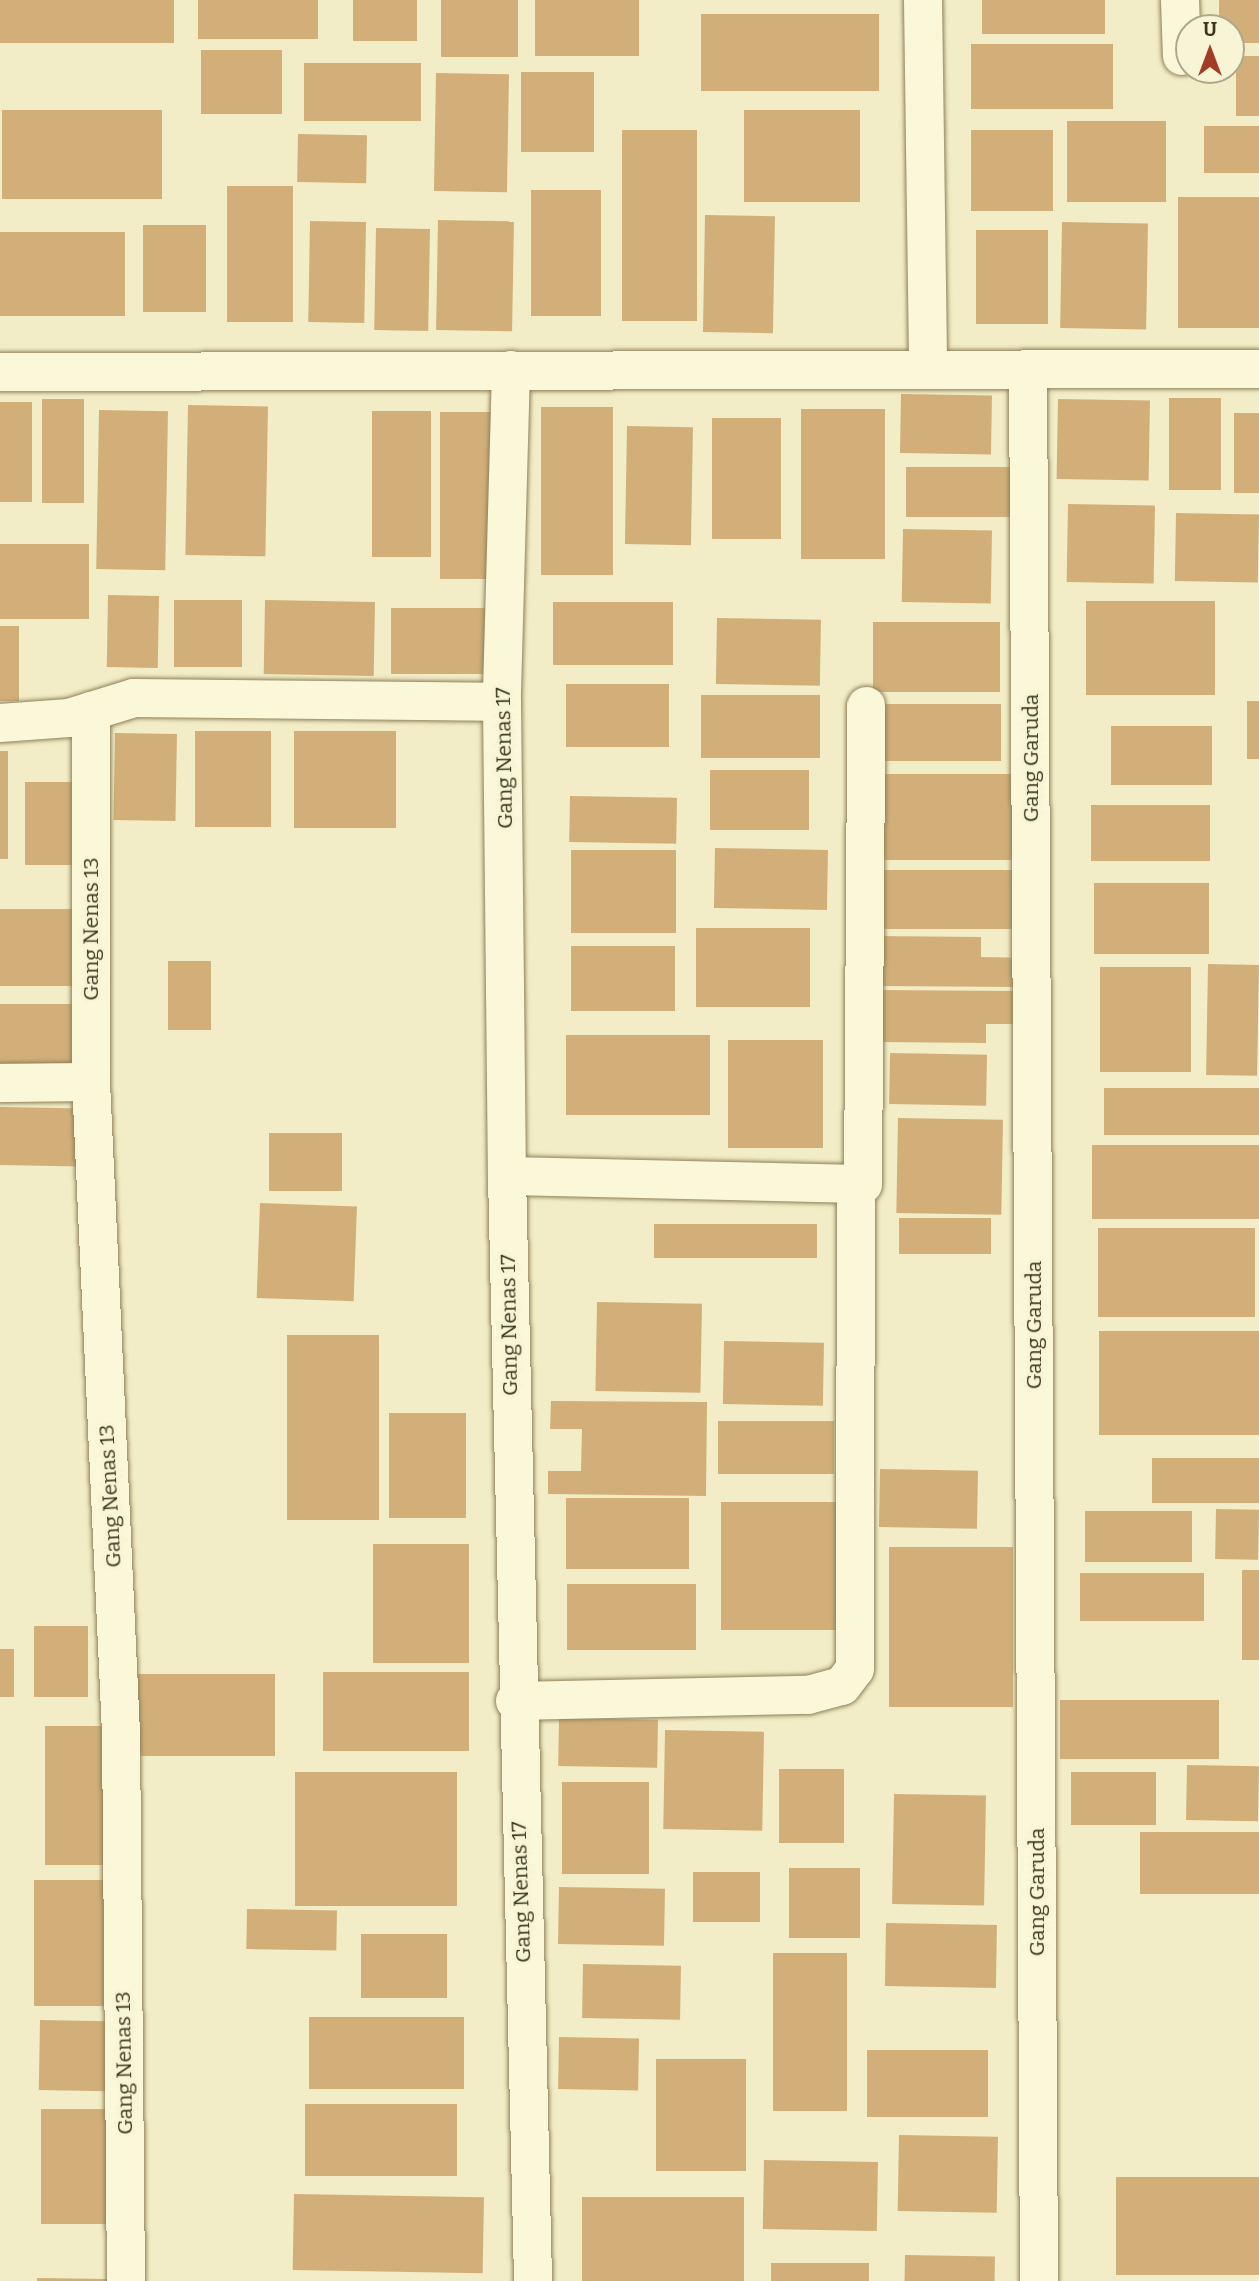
<!DOCTYPE html>
<html>
<head>
<meta charset="utf-8">
<style>
  body { margin:0 }
  #map { position:relative; width:1259px; height:2281px; overflow:hidden; background:#f2edc6; font-family:Bitter,serif }
  div>[style] { position:absolute }
  .building>* { inset:0; background:#d2af79; transform-origin:0 0 }
  .roads { filter:drop-shadow(0 0 2px #8f805a) drop-shadow(0 0 2px #8f805a) }
  .minor>* { height:38px; margin:-19px; padding:0 19px; transform-origin:19px; border-radius:19px; background:#fbf8da }
  span { translate:-50% -50%; white-space:nowrap; text-align:center; line-height:1.15; -webkit-text-stroke:7px #f8f5d6; paint-order:stroke }
  .street-label { font-size:21px; color:#3e341f }
  .north { position:absolute; left:1175px; top:14px; width:70px; height:70px; box-sizing:border-box; background:#f8f5d6; border:2px solid #aea88d; border-radius:50%; rotate:0deg; font-size:19px; font-weight:700; line-height:28px; text-align:center; color:#3e341f }
  .north::after { content:''; display:block; margin:auto; width:24px; height:32px; background:#a23c25; clip-path:polygon(50% 0,100% 100%,50% 72%,0 100%) }
</style>
</head>
<body>
<div id="map">
  <div class="building">
    <i style="left:0;top:0;width:174px;height:43px"></i>
    <i style="left:198px;top:0;width:120px;height:39px"></i>
    <i style="left:353px;top:0;width:64px;height:41px"></i>
    <i style="left:441px;top:0;width:77px;height:57px"></i>
    <i style="left:535px;top:0;width:104px;height:56px"></i>
    <i style="left:982px;top:0;width:123px;height:34px"></i>
    <i style="clip-path:polygon(1219px 0,1259px 0,1259px 43px,1231px 43px,1231px 28px,1219px 28px)"></i>
    <i style="left:701px;top:14px;width:178px;height:77px"></i>
    <i style="left:971px;top:44px;width:142px;height:65px"></i>
    <i style="left:201px;top:50px;width:81px;height:64px"></i>
    <i style="left:1236px;top:56px;width:23px;height:60px"></i>
    <i style="left:304px;top:63px;width:117px;height:58px"></i>
    <i style="left:521px;top:72px;width:73px;height:80px"></i>
    <i style="left:436px;top:73px;width:73px;height:118px;rotate:1deg"></i>
    <i style="left:2px;top:110px;width:160px;height:89px"></i>
    <i style="left:744px;top:110px;width:116px;height:92px"></i>
    <i style="left:1067px;top:121px;width:99px;height:81px"></i>
    <i style="left:1204px;top:126px;width:55px;height:47px"></i>
    <i style="left:622px;top:130px;width:75px;height:191px"></i>
    <i style="left:971px;top:130px;width:82px;height:81px"></i>
    <i style="left:298px;top:134px;width:69px;height:48px;rotate:1deg"></i>
    <i style="left:227px;top:186px;width:66px;height:136px"></i>
    <i style="left:531px;top:190px;width:70px;height:126px"></i>
    <i style="left:1178px;top:197px;width:81px;height:131px"></i>
    <i style="left:705px;top:215px;width:70px;height:117px;rotate:1deg"></i>
    <i style="left:438px;top:220px;width:76px;height:110px;rotate:1deg"></i>
    <i style="left:310px;top:221px;width:56px;height:101px;rotate:1deg"></i>
    <i style="left:1062px;top:222px;width:86px;height:106px;rotate:1deg"></i>
    <i style="left:143px;top:225px;width:63px;height:87px"></i>
    <i style="left:376px;top:228px;width:54px;height:102px;rotate:1deg"></i>
    <i style="left:976px;top:230px;width:72px;height:94px"></i>
    <i style="left:0;top:232px;width:125px;height:84px"></i>
    <i style="left:901px;top:394px;width:91px;height:59px;rotate:1deg"></i>
    <i style="left:1169px;top:398px;width:52px;height:92px"></i>
    <i style="left:42px;top:399px;width:42px;height:104px"></i>
    <i style="left:1058px;top:399px;width:92px;height:80px;rotate:1deg"></i>
    <i style="left:0;top:402px;width:32px;height:100px"></i>
    <i style="left:188px;top:405px;width:80px;height:150px;rotate:1deg"></i>
    <i style="left:541px;top:407px;width:72px;height:168px"></i>
    <i style="left:801px;top:409px;width:84px;height:150px"></i>
    <i style="left:99px;top:410px;width:69px;height:159px;rotate:1deg"></i>
    <i style="left:372px;top:411px;width:59px;height:146px"></i>
    <i style="left:440px;top:412px;width:61px;height:167px"></i>
    <i style="left:1234px;top:413px;width:25px;height:80px"></i>
    <i style="left:712px;top:418px;width:69px;height:121px"></i>
    <i style="left:627px;top:426px;width:66px;height:118px;rotate:1deg"></i>
    <i style="left:906px;top:467px;width:106px;height:50px"></i>
    <i style="left:1068px;top:504px;width:87px;height:78px;rotate:1deg"></i>
    <i style="left:1176px;top:513px;width:83px;height:68px;rotate:1deg"></i>
    <i style="left:903px;top:529px;width:89px;height:73px;rotate:1deg"></i>
    <i style="left:0;top:544px;width:89px;height:75px"></i>
    <i style="left:108px;top:595px;width:51px;height:72px;rotate:1deg"></i>
    <i style="left:174px;top:600px;width:68px;height:67px"></i>
    <i style="left:265px;top:600px;width:110px;height:74px;rotate:1deg"></i>
    <i style="left:1086px;top:601px;width:129px;height:94px"></i>
    <i style="left:553px;top:602px;width:120px;height:63px"></i>
    <i style="left:391px;top:608px;width:101px;height:66px"></i>
    <i style="left:717px;top:618px;width:104px;height:66px;rotate:1deg"></i>
    <i style="left:873px;top:622px;width:127px;height:70px"></i>
    <i style="left:0;top:626px;width:19px;height:75px"></i>
    <i style="left:566px;top:684px;width:103px;height:63px"></i>
    <i style="left:701px;top:695px;width:119px;height:63px"></i>
    <i style="left:1247px;top:701px;width:12px;height:58px"></i>
    <i style="left:880px;top:704px;width:121px;height:57px"></i>
    <i style="left:1111px;top:726px;width:101px;height:59px"></i>
    <i style="left:195px;top:731px;width:76px;height:96px"></i>
    <i style="left:294px;top:731px;width:102px;height:97px"></i>
    <i style="left:115px;top:733px;width:62px;height:87px;rotate:1deg"></i>
    <i style="left:0;top:751px;width:8px;height:108px"></i>
    <i style="left:710px;top:770px;width:99px;height:60px"></i>
    <i style="left:880px;top:774px;width:132px;height:86px"></i>
    <i style="left:25px;top:782px;width:52px;height:83px"></i>
    <i style="left:570px;top:796px;width:107px;height:46px;rotate:1deg"></i>
    <i style="left:1091px;top:805px;width:119px;height:56px"></i>
    <i style="left:715px;top:848px;width:113px;height:60px;rotate:1deg"></i>
    <i style="left:571px;top:850px;width:105px;height:83px"></i>
    <i style="left:881px;top:870px;width:138px;height:59px"></i>
    <i style="left:1094px;top:883px;width:115px;height:71px"></i>
    <i style="left:0;top:909px;width:79px;height:77px"></i>
    <i style="left:696px;top:928px;width:114px;height:79px"></i>
    <i style="clip-path:polygon(876px 936px,981px 937px,981px 957px,1029px 958px,1029px 987px,875px 986px)"></i>
    <i style="left:571px;top:946px;width:104px;height:65px"></i>
    <i style="left:168px;top:961px;width:43px;height:69px"></i>
    <i style="left:1208px;top:964px;width:51px;height:111px;rotate:1deg"></i>
    <i style="left:1100px;top:967px;width:91px;height:105px"></i>
    <i style="clip-path:polygon(877px 990px,1028px 991px,1028px 1024px,986px 1024px,986px 1043px,877px 1042px)"></i>
    <i style="left:0;top:1004px;width:75px;height:60px"></i>
    <i style="left:566px;top:1035px;width:144px;height:80px"></i>
    <i style="left:728px;top:1040px;width:95px;height:108px"></i>
    <i style="left:890px;top:1053px;width:97px;height:51px;rotate:1deg"></i>
    <i style="left:1104px;top:1088px;width:155px;height:47px"></i>
    <i style="left:0;top:1107px;width:83px;height:58px;rotate:1deg"></i>
    <i style="left:898px;top:1118px;width:105px;height:95px;rotate:1deg"></i>
    <i style="left:269px;top:1133px;width:73px;height:58px"></i>
    <i style="left:1092px;top:1145px;width:167px;height:74px"></i>
    <i style="left:260px;top:1203px;width:97px;height:95px;rotate:2deg"></i>
    <i style="left:899px;top:1218px;width:92px;height:36px"></i>
    <i style="left:654px;top:1224px;width:163px;height:34px"></i>
    <i style="left:1098px;top:1228px;width:157px;height:89px"></i>
    <i style="left:597px;top:1302px;width:105px;height:89px;rotate:1deg"></i>
    <i style="left:1099px;top:1331px;width:160px;height:104px"></i>
    <i style="left:287px;top:1335px;width:92px;height:185px"></i>
    <i style="left:724px;top:1341px;width:100px;height:63px;rotate:1deg"></i>
    <i style="clip-path:polygon(551px 1401px,707px 1402px,706px 1496px,548px 1494px,548px 1471px,581px 1471px,582px 1429px,550px 1429px)"></i>
    <i style="left:389px;top:1413px;width:77px;height:105px"></i>
    <i style="left:718px;top:1421px;width:116px;height:53px"></i>
    <i style="left:1152px;top:1458px;width:107px;height:45px"></i>
    <i style="left:880px;top:1469px;width:98px;height:58px;rotate:1deg"></i>
    <i style="left:566px;top:1498px;width:123px;height:71px"></i>
    <i style="left:721px;top:1502px;width:124px;height:128px"></i>
    <i style="left:1216px;top:1509px;width:43px;height:50px;rotate:1deg"></i>
    <i style="left:1085px;top:1511px;width:107px;height:51px"></i>
    <i style="left:373px;top:1544px;width:96px;height:119px"></i>
    <i style="left:889px;top:1547px;width:124px;height:160px"></i>
    <i style="left:1242px;top:1570px;width:17px;height:90px"></i>
    <i style="left:1080px;top:1573px;width:124px;height:48px"></i>
    <i style="left:567px;top:1584px;width:129px;height:66px"></i>
    <i style="left:34px;top:1626px;width:54px;height:71px"></i>
    <i style="left:0;top:1649px;width:14px;height:48px"></i>
    <i style="left:323px;top:1672px;width:146px;height:79px"></i>
    <i style="left:138px;top:1674px;width:137px;height:82px"></i>
    <i style="left:1060px;top:1700px;width:159px;height:59px"></i>
    <i style="left:559px;top:1718px;width:99px;height:48px;rotate:1deg"></i>
    <i style="left:45px;top:1726px;width:64px;height:139px"></i>
    <i style="left:665px;top:1730px;width:99px;height:99px;rotate:1deg"></i>
    <i style="left:1187px;top:1765px;width:72px;height:55px;rotate:1deg"></i>
    <i style="left:779px;top:1769px;width:65px;height:74px"></i>
    <i style="left:295px;top:1772px;width:162px;height:134px"></i>
    <i style="left:1071px;top:1772px;width:85px;height:53px"></i>
    <i style="left:562px;top:1782px;width:87px;height:92px"></i>
    <i style="left:894px;top:1794px;width:92px;height:110px;rotate:1deg"></i>
    <i style="left:1140px;top:1832px;width:119px;height:62px"></i>
    <i style="left:789px;top:1868px;width:71px;height:70px"></i>
    <i style="left:693px;top:1872px;width:67px;height:50px"></i>
    <i style="left:34px;top:1880px;width:82px;height:126px"></i>
    <i style="left:559px;top:1887px;width:106px;height:57px;rotate:1deg"></i>
    <i style="left:247px;top:1909px;width:90px;height:40px;rotate:1deg"></i>
    <i style="left:886px;top:1923px;width:111px;height:63px;rotate:1deg"></i>
    <i style="left:361px;top:1934px;width:86px;height:64px"></i>
    <i style="left:773px;top:1953px;width:74px;height:158px"></i>
    <i style="left:583px;top:1964px;width:98px;height:54px;rotate:1deg"></i>
    <i style="left:309px;top:2017px;width:155px;height:72px"></i>
    <i style="left:40px;top:2020px;width:69px;height:70px;rotate:1deg"></i>
    <i style="left:559px;top:2037px;width:80px;height:52px;rotate:1deg"></i>
    <i style="left:867px;top:2050px;width:121px;height:67px"></i>
    <i style="left:656px;top:2059px;width:90px;height:112px"></i>
    <i style="left:305px;top:2104px;width:152px;height:72px"></i>
    <i style="left:41px;top:2109px;width:81px;height:115px"></i>
    <i style="left:899px;top:2135px;width:99px;height:76px;rotate:1deg"></i>
    <i style="left:764px;top:2160px;width:114px;height:69px;rotate:1deg"></i>
    <i style="left:1116px;top:2177px;width:143px;height:98px"></i>
    <i style="left:294px;top:2194px;width:190px;height:76px;rotate:1deg"></i>
    <i style="left:582px;top:2197px;width:162px;height:84px"></i>
    <i style="left:905px;top:2255px;width:90px;height:26px;rotate:1deg"></i>
    <i style="left:771px;top:2263px;width:98px;height:18px"></i>
    <i style="clip-path:polygon(37px 2278px,110px 2279px,110px 2281px,37px 2281px)"></i>
  </div>
  <div class="roads">
    <div class="minor">
      <i style="left:923px;top:0;width:369px;rotate:89.2deg"></i>
      <i style="left:1180px;top:0;width:56px;rotate:88deg"></i>
      <i style="left:1028px;top:369px;width:1912px;rotate:89.67deg"></i>
      <i style="left:511px;top:370px;width:332px;rotate:91.6deg"></i>
      <i style="left:502px;top:702px;width:474px;rotate:89.4deg"></i>
      <i style="left:507px;top:1176px;width:1105px;rotate:88.65deg"></i>
      <i style="left:0;top:372px;width:1259px;rotate:-0.14deg"></i>
      <i style="left:91px;top:711px;width:371px;rotate:90deg"></i>
      <i style="left:91px;top:1082px;width:652px;rotate:87.36deg"></i>
      <i style="left:121px;top:1733px;width:548px;rotate:89.48deg"></i>
      <i style="left:0;top:723px;width:69px;rotate:-4.1deg"></i>
      <i style="left:69px;top:718px;width:68px;rotate:-17.1deg"></i>
      <i style="left:134px;top:698px;width:368px;rotate:0.6deg"></i>
      <i style="left:0;top:1083px;width:91px;rotate:-0.6deg"></i>
      <i style="left:507px;top:1176px;width:356px;rotate:1.3deg"></i>
      <i style="left:863px;top:1184px;width:478px;rotate:-89.6deg"></i>
      <i style="left:515px;top:1701px;width:293px;rotate:-1.2deg"></i>
      <i style="left:808px;top:1695px;width:35px;rotate:-15deg"></i>
      <i style="left:842px;top:1686px;width:21px;rotate:-53deg"></i>
      <i style="left:855px;top:1669px;width:480px;rotate:-89.9deg"></i>
    </div>
  </div>
  <div class="street-label">
    <span style="left:504px;top:758px;rotate:-91deg">Gang Nenas 17</span>
    <span style="left:1031px;top:758px;rotate:-90deg">Gang Garuda</span>
    <span style="left:91px;top:929px;rotate:-90deg">Gang Nenas 13</span>
    <span style="left:509px;top:1325px;rotate:-91deg">Gang Nenas 17</span>
    <span style="left:1034px;top:1325px;rotate:-90deg">Gang Garuda</span>
    <span style="left:110px;top:1496px;rotate:-93deg">Gang Nenas 13</span>
    <span style="left:521px;top:1892px;rotate:-92deg">Gang Nenas 17</span>
    <span style="left:1037px;top:1892px;rotate:-90deg">Gang Garuda</span>
    <span style="left:124px;top:2063px;rotate:-91deg">Gang Nenas 13</span>
  </div>
  <div class="north">U</div>
</div>
</body>
</html>
